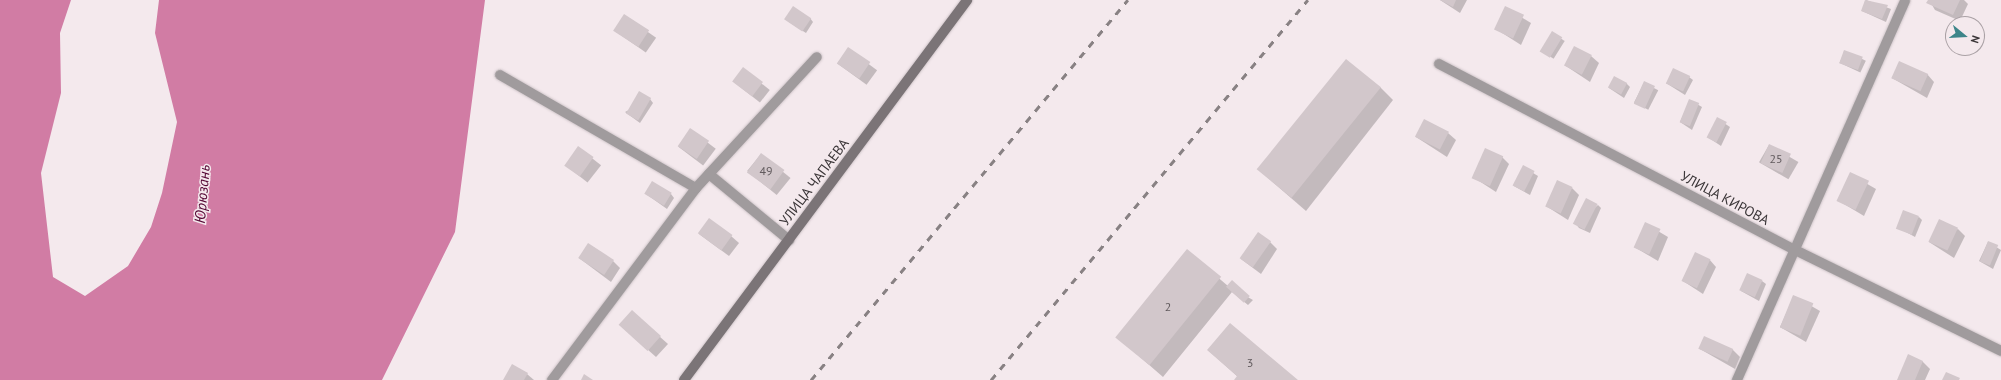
<!DOCTYPE html>
<html>
<head>
<meta charset="utf-8">
<style>
  body { margin:0 }
  #map { position:relative; width:2001px; height:380px; overflow:hidden; background:#f4e9ed; font-family:"PT Sans",sans-serif }
  div>[style] { position:absolute }
  .water>* { inset:0; background:#d17ca4 }
  .shadow>* { inset:0; background:#0003; transform-origin:0 0 }
  .building>* { inset:0; background:#d2c7cb; transform-origin:0 0 }
  .roads { filter:drop-shadow(0 0 1px #cfc5c9) drop-shadow(0 0 1px #cfc5c9) }
  .service>* { height:10px; margin:-5px; padding:0 5px; transform-origin:5px; border-radius:5px; background:#a09b9d }
  .minor>* { height:10px; margin:-5px; padding:0 5px; transform-origin:5px; border-radius:5px; background:#a09b9d }
  .secondary>* { height:10px; margin:-5px; padding:0 5px; transform-origin:5px; border-radius:5px; background:#7b7477 }
  .rail>* { height:3px; margin-top:-1.5px; transform-origin:0; background:repeating-linear-gradient(90deg,#888183 0 7px,transparent 0 14px) }
  span { translate:-50% -50%; white-space:nowrap; text-align:center; line-height:1.15; -webkit-text-stroke:3px #f4e9ed; paint-order:stroke }
  .number-label { font-size:12px; color:#615a5d }
  .number-label span { -webkit-text-stroke-width:0 }
  .street-label { font-size:14px; color:#3b3638 }
  .water-label { font-size:15px; color:#550835; font-style:italic }
  .north { position:absolute; left:1945px; top:16px; width:40px; height:40px; box-sizing:border-box; background:#f4e9ed; border:1px solid #aaa1a5; border-radius:50%; rotate:108deg; font-size:11px; font-weight:700; line-height:16px; text-align:center; color:#3b3638 }
  .north::after { content:''; display:block; margin:auto; width:14px; height:18px; background:#3d8589; clip-path:polygon(50% 0,100% 100%,50% 72%,0 100%) }
</style>
</head>
<body>
<div id="map">
  <div class="water">
    <i style="clip-path:polygon(0 0,71px 0,60px 33px,61px 93px,41px 173px,53px 277px,85px 296px,128px 266px,151px 227px,162px 193px,177px 122px,155px 33px,159px 0,485px 0,455px 232px,382px 380px,0 380px)"></i>
  </div>
  <div class="shadow">
    <i style="clip-path:polygon(1440px 0,1467px 0,1460px 13px)"></i>
    <i style="clip-path:polygon(1866px 0,1891px 9px,1886px 22px,1862px 11px)"></i>
    <i style="clip-path:polygon(1929px 0,1964px 0,1968px 4px,1960px 21px,1935px 10px)"></i>
    <i style="clip-path:polygon(1506px 8px,1531px 23px,1521px 45px,1496px 29px)"></i>
    <i style="left:625px;top:16px;width:38px;height:18px;rotate:35deg"></i>
    <i style="clip-path:polygon(810px 18px,813px 22px,806px 33px,789px 22px)"></i>
    <i style="left:1552px;top:33px;width:15px;height:21px;rotate:32deg"></i>
    <i style="left:848px;top:49px;width:36px;height:18px;rotate:36deg"></i>
    <i style="left:1845px;top:51px;width:23px;height:13px;rotate:25deg"></i>
    <i style="clip-path:polygon(1591px 56px,1599px 63px,1590px 82px,1566px 66px)"></i>
    <i style="left:743px;top:69px;width:34px;height:16px;rotate:38deg"></i>
    <i style="clip-path:polygon(1927px 74px,1934px 82px,1927px 98px,1892px 78px)"></i>
    <i style="clip-path:polygon(1689px 77px,1693px 80px,1685px 95px,1666px 83px)"></i>
    <i style="clip-path:polygon(1626px 83px,1630px 87px,1624px 98px,1609px 88px)"></i>
    <i style="left:1644px;top:83px;width:16px;height:22px;rotate:27deg"></i>
    <i style="clip-path:polygon(1380px 87px,1393px 100px,1306px 211px,1260px 171px)"></i>
    <i style="clip-path:polygon(650px 99px,653px 103px,640px 123px,625px 112px)"></i>
    <i style="clip-path:polygon(1690px 100px,1702px 107px,1692px 130px,1680px 122px)"></i>
    <i style="clip-path:polygon(1718px 119px,1730px 127px,1721px 146px,1709px 138px)"></i>
    <i style="left:691px;top:130px;width:31px;height:21px;rotate:37deg"></i>
    <i style="clip-path:polygon(1448px 133px,1456px 140px,1447px 157px,1416px 137px)"></i>
    <i style="left:1769px;top:145px;width:34px;height:20px;rotate:30deg"></i>
    <i style="left:579px;top:148px;width:28px;height:22px;rotate:38deg"></i>
    <i style="left:761px;top:154px;width:38px;height:22px;rotate:39deg"></i>
    <i style="clip-path:polygon(1502px 157px,1509px 164px,1496px 192px,1473px 177px)"></i>
    <i style="clip-path:polygon(1523px 167px,1538px 176px,1530px 195px,1514px 186px)"></i>
    <i style="clip-path:polygon(1850px 174px,1876px 189px,1864px 216px,1839px 201px)"></i>
    <i style="clip-path:polygon(1572px 188px,1579px 195px,1568px 220px,1546px 206px)"></i>
    <i style="clip-path:polygon(646px 194px,671px 194px,674px 198px,667px 209px)"></i>
    <i style="clip-path:polygon(1598px 205px,1601px 208px,1590px 233px,1579px 228px,1576px 224px)"></i>
    <i style="clip-path:polygon(1919px 217px,1922px 220px,1915px 237px,1897px 227px)"></i>
    <i style="clip-path:polygon(1646px 224px,1668px 237px,1658px 261px,1636px 248px)"></i>
    <i style="clip-path:polygon(1958px 229px,1965px 236px,1954px 258px,1929px 242px)"></i>
    <i style="clip-path:polygon(699px 234px,731px 236px,739px 243px,729px 256px)"></i>
    <i style="clip-path:polygon(1270px 242px,1277px 249px,1261px 274px,1241px 259px)"></i>
    <i style="clip-path:polygon(1988px 242px,2001px 250px,1993px 269px,1979px 261px)"></i>
    <i style="clip-path:polygon(1187px 251px,1228px 286px,1253px 300px,1248px 305px,1232px 292px,1163px 377px,1117px 337px)"></i>
    <i style="clip-path:polygon(579px 258px,613px 261px,620px 268px,611px 282px)"></i>
    <i style="clip-path:polygon(1709px 259px,1716px 267px,1703px 294px,1683px 281px)"></i>
    <i style="clip-path:polygon(1762px 281px,1766px 284px,1759px 301px,1741px 291px)"></i>
    <i style="clip-path:polygon(1794px 296px,1820px 311px,1806px 342px,1780px 327px)"></i>
    <i style="clip-path:polygon(632px 312px,668px 344px,656px 357px,628px 332px)"></i>
    <i style="clip-path:polygon(1705px 338px,1733px 350px,1740px 357px,1735px 369px,1700px 349px)"></i>
    <i style="clip-path:polygon(1208px 350px,1296px 380px,1235px 380px,1238px 377px)"></i>
    <i style="clip-path:polygon(1922px 361px,1930px 369px,1925px 380px,1898px 380px)"></i>
    <i style="clip-path:polygon(527px 374px,534px 380px,504px 380px)"></i>
  </div>
  <div class="building">
    <i style="clip-path:polygon(1440px 0,1456px 0,1453px 7px)"></i>
    <i style="clip-path:polygon(1865px 0,1888px 5px,1882px 19px,1861px 11px)"></i>
    <i style="clip-path:polygon(1928px 0,1960px 0,1953px 15px,1926px 3px)"></i>
    <i style="left:793px;top:6px;width:22px;height:16px;rotate:34deg"></i>
    <i style="left:1505px;top:6px;width:21px;height:26px;rotate:25deg"></i>
    <i style="left:624px;top:14px;width:30px;height:20px;rotate:33deg"></i>
    <i style="left:1552px;top:31px;width:12px;height:24px;rotate:31deg"></i>
    <i style="left:1574px;top:46px;width:20px;height:22px;rotate:27deg"></i>
    <i style="left:848px;top:47px;width:27px;height:20px;rotate:34deg"></i>
    <i style="left:1844px;top:50px;width:20px;height:14px;rotate:20deg"></i>
    <i style="left:1346px;top:59px;width:45px;height:142px;rotate:39deg"></i>
    <i style="left:1899px;top:61px;width:32px;height:19px;rotate:24deg"></i>
    <i style="left:743px;top:67px;width:25px;height:18px;rotate:37deg"></i>
    <i style="left:1673px;top:68px;width:19px;height:17px;rotate:25deg"></i>
    <i style="left:1614px;top:76px;width:15px;height:13px;rotate:28deg"></i>
    <i style="left:1644px;top:81px;width:12px;height:25px;rotate:24deg"></i>
    <i style="left:639px;top:91px;width:14px;height:26px;rotate:30deg"></i>
    <i style="left:1689px;top:99px;width:11px;height:25px;rotate:22deg"></i>
    <i style="left:1717px;top:117px;width:11px;height:23px;rotate:27deg"></i>
    <i style="left:1424px;top:119px;width:28px;height:20px;rotate:27deg"></i>
    <i style="left:690px;top:128px;width:23px;height:22px;rotate:34deg"></i>
    <i style="left:1769px;top:144px;width:24px;height:21px;rotate:24deg"></i>
    <i style="left:578px;top:146px;width:19px;height:24px;rotate:35deg"></i>
    <i style="left:1485px;top:148px;width:20px;height:33px;rotate:24deg"></i>
    <i style="left:761px;top:153px;width:29px;height:24px;rotate:36deg"></i>
    <i style="left:1523px;top:165px;width:13px;height:23px;rotate:27deg"></i>
    <i style="left:1850px;top:172px;width:21px;height:32px;rotate:25deg"></i>
    <i style="left:1557px;top:180px;width:17px;height:29px;rotate:24deg"></i>
    <i style="left:652px;top:181px;width:23px;height:15px;rotate:31deg"></i>
    <i style="left:1586px;top:198px;width:13px;height:29px;rotate:27deg"></i>
    <i style="left:1903px;top:210px;width:17px;height:20px;rotate:21deg"></i>
    <i style="left:709px;top:218px;width:29px;height:19px;rotate:36deg"></i>
    <i style="left:1939px;top:219px;width:21px;height:25px;rotate:25deg"></i>
    <i style="left:1645px;top:222px;width:17px;height:28px;rotate:24deg"></i>
    <i style="left:1258px;top:232px;width:16px;height:32px;rotate:35deg"></i>
    <i style="left:1988px;top:241px;width:11px;height:22px;rotate:22deg"></i>
    <i style="left:588px;top:243px;width:31px;height:18px;rotate:33deg"></i>
    <i style="left:1187px;top:249px;width:44px;height:114px;rotate:39deg"></i>
    <i style="left:1695px;top:252px;width:17px;height:32px;rotate:25deg"></i>
    <i style="left:1747px;top:273px;width:17px;height:19px;rotate:24deg"></i>
    <i style="left:1232px;top:280px;width:24px;height:9px;rotate:42deg"></i>
    <i style="left:1793px;top:295px;width:22px;height:35px;rotate:22deg"></i>
    <i style="left:632px;top:310px;width:39px;height:20px;rotate:42deg"></i>
    <i style="clip-path:polygon(1230px 323px,1298px 380px,1234px 380px,1237px 376px,1207px 350px)"></i>
    <i style="left:1704px;top:336px;width:32px;height:14px;rotate:24deg"></i>
    <i style="clip-path:polygon(1908px 354px,1923px 361px,1915px 380px,1897px 380px)"></i>
    <i style="clip-path:polygon(512px 364px,528px 373px,524px 380px,503px 380px)"></i>
    <i style="clip-path:polygon(1946px 372px,1960px 378px,1959px 380px,1942px 380px)"></i>
    <i style="clip-path:polygon(584px 374px,593px 380px,581px 380px)"></i>
  </div>
  <div class="roads">
    <div class="service">
      <i style="left:500px;top:75px;width:226px;rotate:30deg"></i>
    </div>
    <div class="minor">
      <i style="left:1439px;top:64px;width:399px;rotate:27.6deg"></i>
      <i style="left:1793px;top:249px;width:232px;rotate:26.1deg"></i>
      <i style="left:709px;top:174px;width:104px;rotate:39.5deg"></i>
      <i style="left:552px;top:380px;width:240px;rotate:-53.1deg"></i>
      <i style="left:696px;top:188px;width:178px;rotate:-47.3deg"></i>
      <i style="left:1737px;top:380px;width:415px;rotate:-66.1deg"></i>
    </div>
    <div class="secondary">
      <i style="left:684px;top:380px;width:474px;rotate:-53.3deg"></i>
    </div>
  </div>
  <div class="rail">
    <i style="left:811px;top:380px;width:495px;rotate:-50.2deg"></i>
    <i style="left:991px;top:380px;width:495px;rotate:-50.2deg"></i>
  </div>
  <div class="number-label">
    <span style="left:1776px;top:159px">25</span>
    <span style="left:766px;top:171px">49</span>
    <span style="left:1168px;top:307px">2</span>
    <span style="left:1250px;top:363px">3</span>
  </div>
  <div class="street-label">
    <span style="left:814px;top:182px;rotate:-53deg">УЛИЦА ЧАПАЕВА</span>
    <span style="left:1725px;top:198px;rotate:28deg">УЛИЦА КИРОВА</span>
  </div>
  <div class="water-label">
    <span style="left:202px;top:194px;rotate:-85deg">Юрюзань</span>
  </div>
  <div class="north">N</div>
</div>
</body>
</html>
